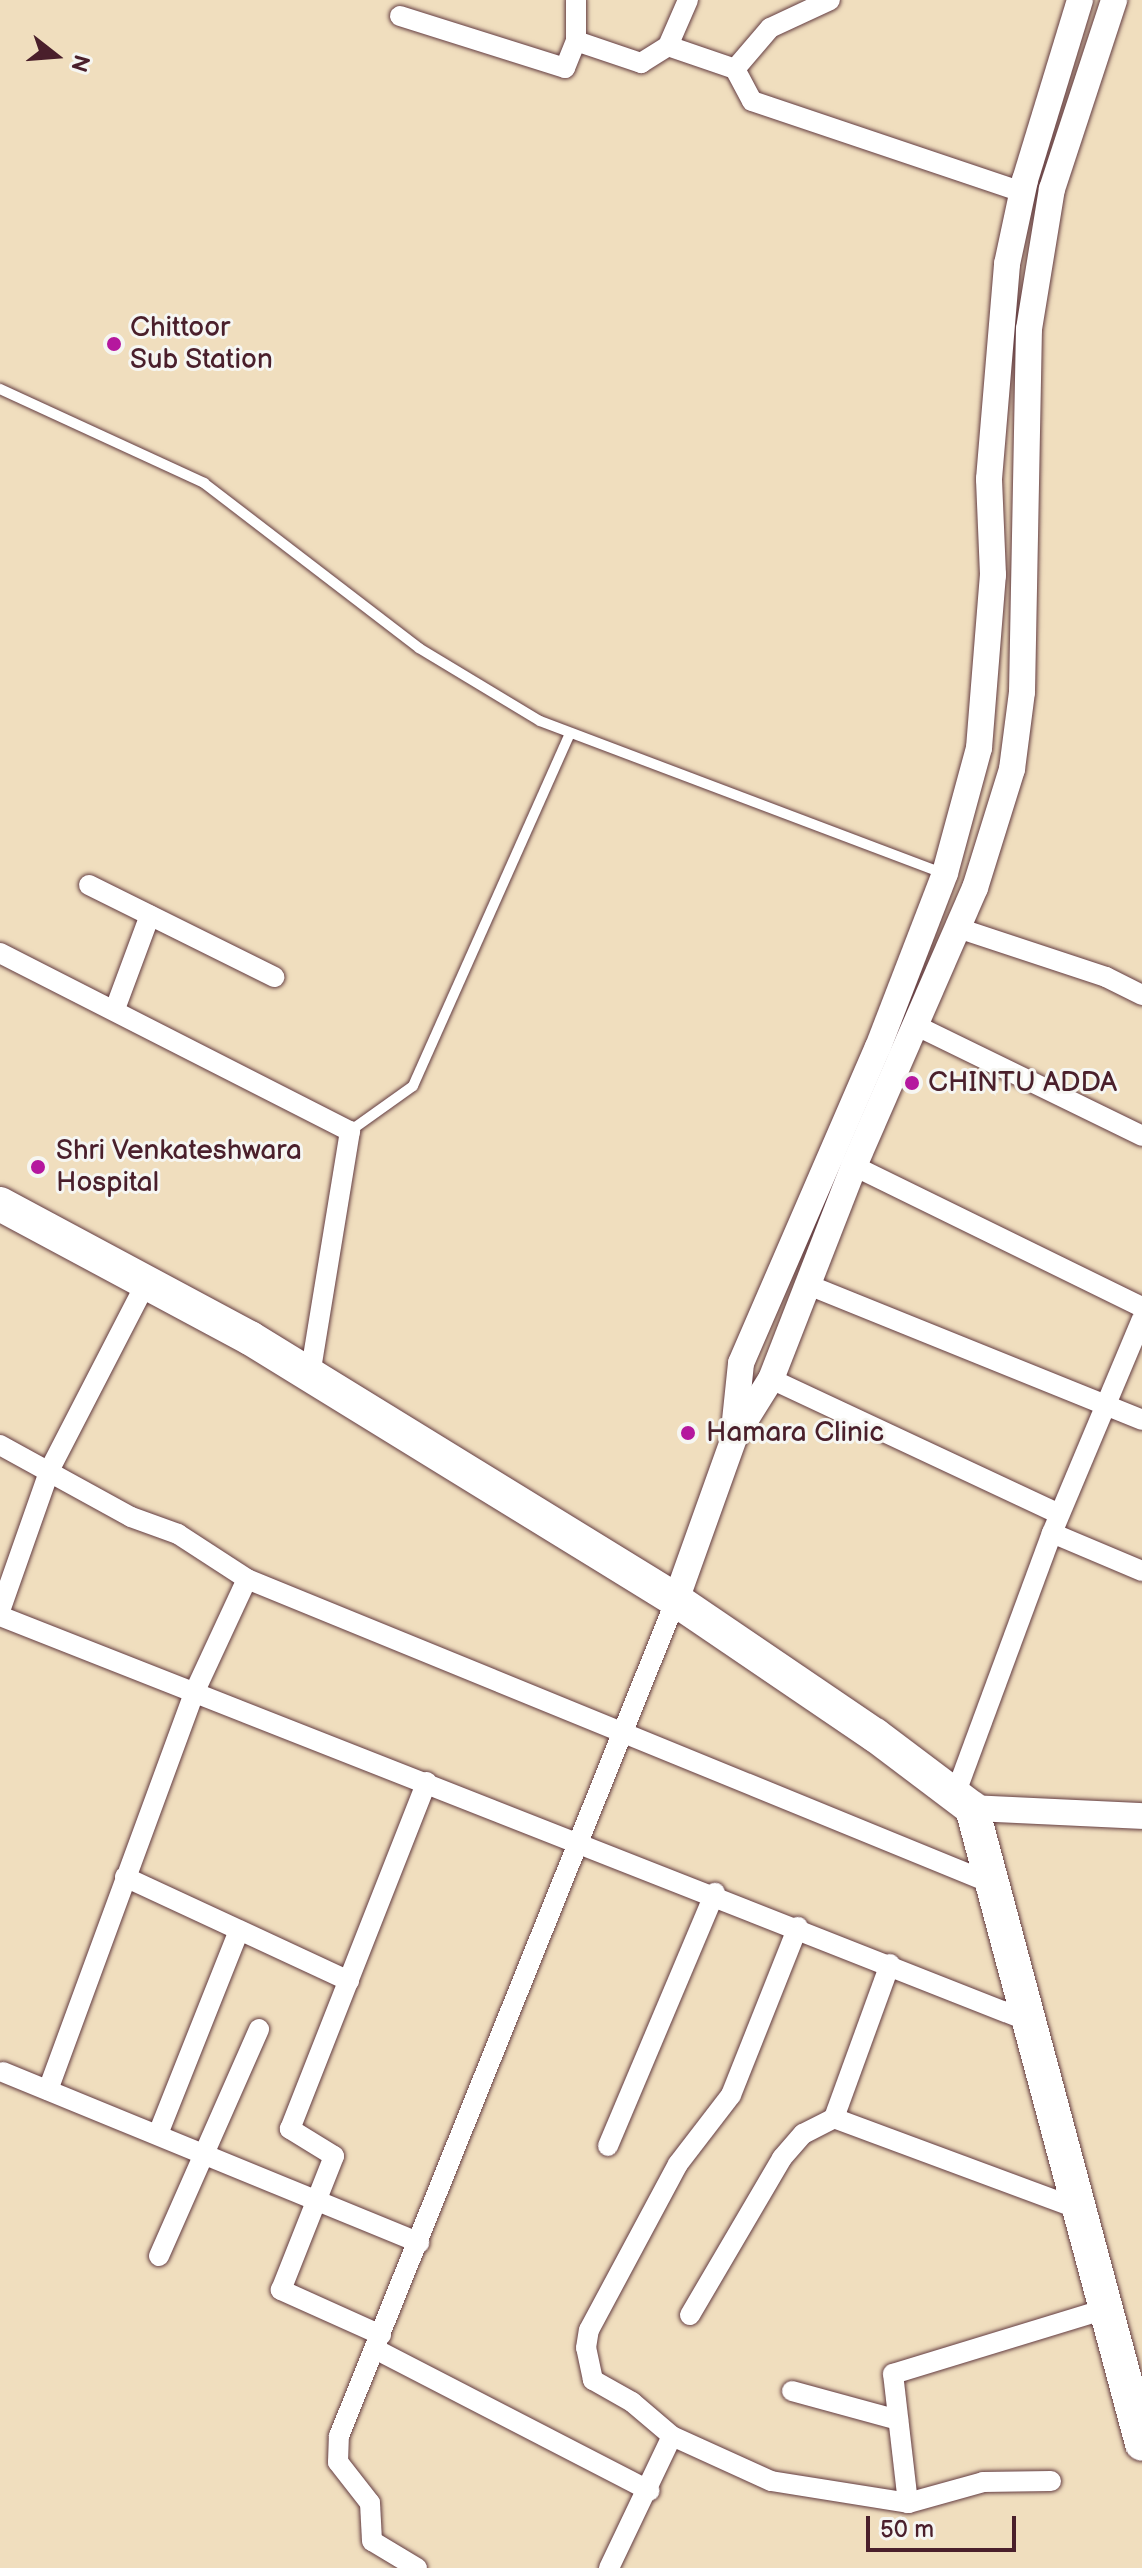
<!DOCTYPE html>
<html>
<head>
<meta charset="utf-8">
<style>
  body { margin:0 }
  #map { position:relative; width:1142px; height:2568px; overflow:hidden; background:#f0debe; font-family:"Balsamiq Sans",sans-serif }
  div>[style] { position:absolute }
  .roads { filter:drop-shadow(0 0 2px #633c41) drop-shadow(0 0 2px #633c41) }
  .service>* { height:10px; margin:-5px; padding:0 5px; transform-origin:5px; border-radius:5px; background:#fff }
  .minor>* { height:20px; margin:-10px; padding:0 10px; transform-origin:10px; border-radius:10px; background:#fff }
  .tertiary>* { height:26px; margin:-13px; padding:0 13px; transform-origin:13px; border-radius:13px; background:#fff }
  .trunk>* { height:34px; margin:-17px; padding:0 17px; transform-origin:17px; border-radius:17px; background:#fff }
  .dots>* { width:22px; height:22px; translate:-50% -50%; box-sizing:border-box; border:4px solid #f6f6f2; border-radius:50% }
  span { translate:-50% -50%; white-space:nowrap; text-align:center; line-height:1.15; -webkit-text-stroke:6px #f6f6f2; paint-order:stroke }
  .poi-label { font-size:28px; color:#4a1f2b }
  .left { translate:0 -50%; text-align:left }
  .north { position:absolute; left:16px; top:16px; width:80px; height:80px; -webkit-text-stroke:6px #f6f6f2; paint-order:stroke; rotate:107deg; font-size:22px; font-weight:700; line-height:32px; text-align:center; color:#4a1f2b }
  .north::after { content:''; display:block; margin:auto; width:28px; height:36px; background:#4a1f2b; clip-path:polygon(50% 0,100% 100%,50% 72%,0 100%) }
  .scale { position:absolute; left:866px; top:2516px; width:150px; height:36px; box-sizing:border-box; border:4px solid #4a1f2b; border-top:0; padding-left:10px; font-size:24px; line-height:28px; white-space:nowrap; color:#4a1f2b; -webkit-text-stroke:6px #f6f6f2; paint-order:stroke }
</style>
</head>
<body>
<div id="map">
  <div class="roads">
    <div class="service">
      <i style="left:0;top:389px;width:225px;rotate:24.7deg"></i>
      <i style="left:204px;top:483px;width:271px;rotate:37.5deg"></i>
      <i style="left:419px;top:648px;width:141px;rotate:31.1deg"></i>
      <i style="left:540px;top:721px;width:431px;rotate:20.7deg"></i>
      <i style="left:350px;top:1131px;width:77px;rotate:-35.5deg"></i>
      <i style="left:413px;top:1086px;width:386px;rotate:-66deg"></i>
    </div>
    <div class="minor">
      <i style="left:576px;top:0;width:41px;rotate:90deg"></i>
      <i style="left:576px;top:41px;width:69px;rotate:18.7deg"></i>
      <i style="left:641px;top:63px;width:32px;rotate:-32deg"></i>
      <i style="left:688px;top:0;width:50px;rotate:113.5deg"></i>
      <i style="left:668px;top:46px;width:71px;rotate:18.9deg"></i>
      <i style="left:735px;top:69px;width:54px;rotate:-49.5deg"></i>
      <i style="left:770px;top:28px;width:66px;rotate:-25deg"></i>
      <i style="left:400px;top:16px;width:173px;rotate:17.5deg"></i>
      <i style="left:565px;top:68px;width:29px;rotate:-68deg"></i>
      <i style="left:735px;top:69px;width:36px;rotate:62deg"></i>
      <i style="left:752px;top:101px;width:285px;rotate:18.6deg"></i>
      <i style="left:89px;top:885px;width:207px;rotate:26.4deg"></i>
      <i style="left:958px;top:928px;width:156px;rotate:18.3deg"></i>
      <i style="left:1106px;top:977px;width:40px;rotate:26.6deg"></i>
      <i style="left:0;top:953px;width:393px;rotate:27deg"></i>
      <i style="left:350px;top:1131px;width:247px;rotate:99.3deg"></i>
      <i style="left:115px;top:1009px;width:100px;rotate:-69.6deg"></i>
      <i style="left:919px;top:1027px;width:248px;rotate:26deg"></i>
      <i style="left:854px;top:1166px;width:321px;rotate:26.1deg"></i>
      <i style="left:806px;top:1284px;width:362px;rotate:22deg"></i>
      <i style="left:771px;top:1379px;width:318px;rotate:25.1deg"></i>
      <i style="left:0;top:1445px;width:149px;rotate:28.8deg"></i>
      <i style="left:131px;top:1517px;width:50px;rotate:19.9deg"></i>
      <i style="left:178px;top:1534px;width:82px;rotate:33.1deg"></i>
      <i style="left:247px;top:1579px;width:804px;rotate:22.23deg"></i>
      <i style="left:1052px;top:1533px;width:98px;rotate:22.9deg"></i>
      <i style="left:0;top:1611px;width:151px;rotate:-70.6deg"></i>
      <i style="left:50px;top:1469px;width:212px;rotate:-62.7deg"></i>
      <i style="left:0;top:1616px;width:1105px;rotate:21.5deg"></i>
      <i style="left:955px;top:1795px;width:279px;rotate:-69.7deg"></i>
      <i style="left:1052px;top:1533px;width:232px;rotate:-67.2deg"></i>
      <i style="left:125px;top:1877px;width:247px;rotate:24.9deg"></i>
      <i style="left:890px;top:1964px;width:164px;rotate:110deg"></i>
      <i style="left:834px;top:2118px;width:261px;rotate:20.4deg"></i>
      <i style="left:3px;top:2072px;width:450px;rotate:22.3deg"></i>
      <i style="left:48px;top:2090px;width:425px;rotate:-69.8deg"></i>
      <i style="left:195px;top:1691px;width:123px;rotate:-65.1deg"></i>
      <i style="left:158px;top:2134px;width:219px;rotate:-68.3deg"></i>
      <i style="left:608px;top:2146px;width:275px;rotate:-67.1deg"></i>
      <i style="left:159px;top:2256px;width:248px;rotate:-66.2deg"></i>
      <i style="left:690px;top:2315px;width:182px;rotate:-59.6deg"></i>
      <i style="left:782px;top:2158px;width:32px;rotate:-49deg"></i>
      <i style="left:803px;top:2134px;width:35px;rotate:-27deg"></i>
      <i style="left:381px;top:2335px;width:110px;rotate:-155.8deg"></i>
      <i style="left:281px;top:2290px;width:144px;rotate:-68.4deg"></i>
      <i style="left:334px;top:2156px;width:52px;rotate:-148.5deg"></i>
      <i style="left:290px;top:2129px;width:373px;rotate:-68.5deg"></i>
      <i style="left:375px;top:2349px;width:309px;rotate:27.3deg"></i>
      <i style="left:792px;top:2391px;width:110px;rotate:15.3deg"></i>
      <i style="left:672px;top:2436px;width:109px;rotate:24.4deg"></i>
      <i style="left:771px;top:2481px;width:139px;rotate:9.1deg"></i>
      <i style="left:908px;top:2503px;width:78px;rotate:-15.6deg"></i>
      <i style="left:983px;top:2482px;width:68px;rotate:-0.8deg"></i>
      <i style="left:908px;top:2503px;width:130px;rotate:-96.6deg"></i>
      <i style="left:893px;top:2374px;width:223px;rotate:-17deg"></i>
      <i style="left:417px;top:2568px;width:52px;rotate:-149deg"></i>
      <i style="left:372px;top:2541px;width:38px;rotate:-93deg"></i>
      <i style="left:370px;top:2503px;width:52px;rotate:-128deg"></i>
      <i style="left:338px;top:2462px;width:26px;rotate:-88deg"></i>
      <i style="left:339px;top:2436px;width:901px;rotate:-68.05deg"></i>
      <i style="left:609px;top:2568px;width:146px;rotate:-64.5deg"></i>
      <i style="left:672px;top:2436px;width:52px;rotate:-139.6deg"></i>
      <i style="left:632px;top:2402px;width:45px;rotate:-150.6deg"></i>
      <i style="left:593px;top:2380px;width:33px;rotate:-102deg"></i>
      <i style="left:586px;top:2348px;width:18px;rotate:-81deg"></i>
      <i style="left:589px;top:2330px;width:188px;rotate:-61.8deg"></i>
      <i style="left:678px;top:2164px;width:87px;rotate:-52.5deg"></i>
      <i style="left:731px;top:2095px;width:181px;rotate:-68.3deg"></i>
    </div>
    <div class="tertiary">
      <i style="left:734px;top:1430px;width:67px;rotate:-84deg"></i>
      <i style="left:741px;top:1363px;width:344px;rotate:-66.6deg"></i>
      <i style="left:878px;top:1047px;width:186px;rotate:-68.9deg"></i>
      <i style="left:945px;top:873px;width:130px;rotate:-74.8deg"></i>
      <i style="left:979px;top:748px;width:174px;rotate:-85.4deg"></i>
      <i style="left:993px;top:575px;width:96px;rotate:-92.4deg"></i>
      <i style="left:989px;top:479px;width:216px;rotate:-85.2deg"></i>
      <i style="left:1007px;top:264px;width:86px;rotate:-77.9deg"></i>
      <i style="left:1025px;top:180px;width:188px;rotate:-73deg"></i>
      <i style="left:676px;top:1600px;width:172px;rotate:-70.3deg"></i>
      <i style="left:734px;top:1438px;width:70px;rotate:-57.9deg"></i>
      <i style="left:771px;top:1379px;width:229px;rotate:-68.7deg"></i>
      <i style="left:854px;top:1166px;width:303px;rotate:-66.5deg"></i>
      <i style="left:975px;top:888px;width:125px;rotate:-72.7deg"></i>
      <i style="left:1012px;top:769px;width:78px;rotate:-82.6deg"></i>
      <i style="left:1022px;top:692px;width:363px;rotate:-88.9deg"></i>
      <i style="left:1029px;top:329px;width:142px;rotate:-80.7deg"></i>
      <i style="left:1052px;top:189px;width:199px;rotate:-71.8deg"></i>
      <i style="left:972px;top:1808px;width:170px;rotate:2.7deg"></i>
    </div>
    <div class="trunk">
      <i style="left:0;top:1204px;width:284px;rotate:28.2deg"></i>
      <i style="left:250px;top:1338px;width:500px;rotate:31.59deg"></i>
      <i style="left:676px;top:1600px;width:240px;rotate:34.2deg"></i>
      <i style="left:875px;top:1735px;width:121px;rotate:37deg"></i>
      <i style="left:972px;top:1808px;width:658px;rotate:75.03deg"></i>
    </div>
  </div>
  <div class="dots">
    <i style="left:114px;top:344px;background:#b5179e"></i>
    <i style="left:912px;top:1083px;background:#b5179e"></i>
    <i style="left:38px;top:1167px;background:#b5179e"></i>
    <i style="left:688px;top:1433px;background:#b5179e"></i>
  </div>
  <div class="poi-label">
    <span class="left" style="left:130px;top:344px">Chittoor<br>Sub Station</span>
    <span class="left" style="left:928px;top:1083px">CHINTU ADDA</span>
    <span class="left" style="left:56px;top:1167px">Shri Venkateshwara<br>Hospital</span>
    <span class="left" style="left:706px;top:1433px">Hamara Clinic</span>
  </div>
  <div class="north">N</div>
  <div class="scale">50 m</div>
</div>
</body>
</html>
